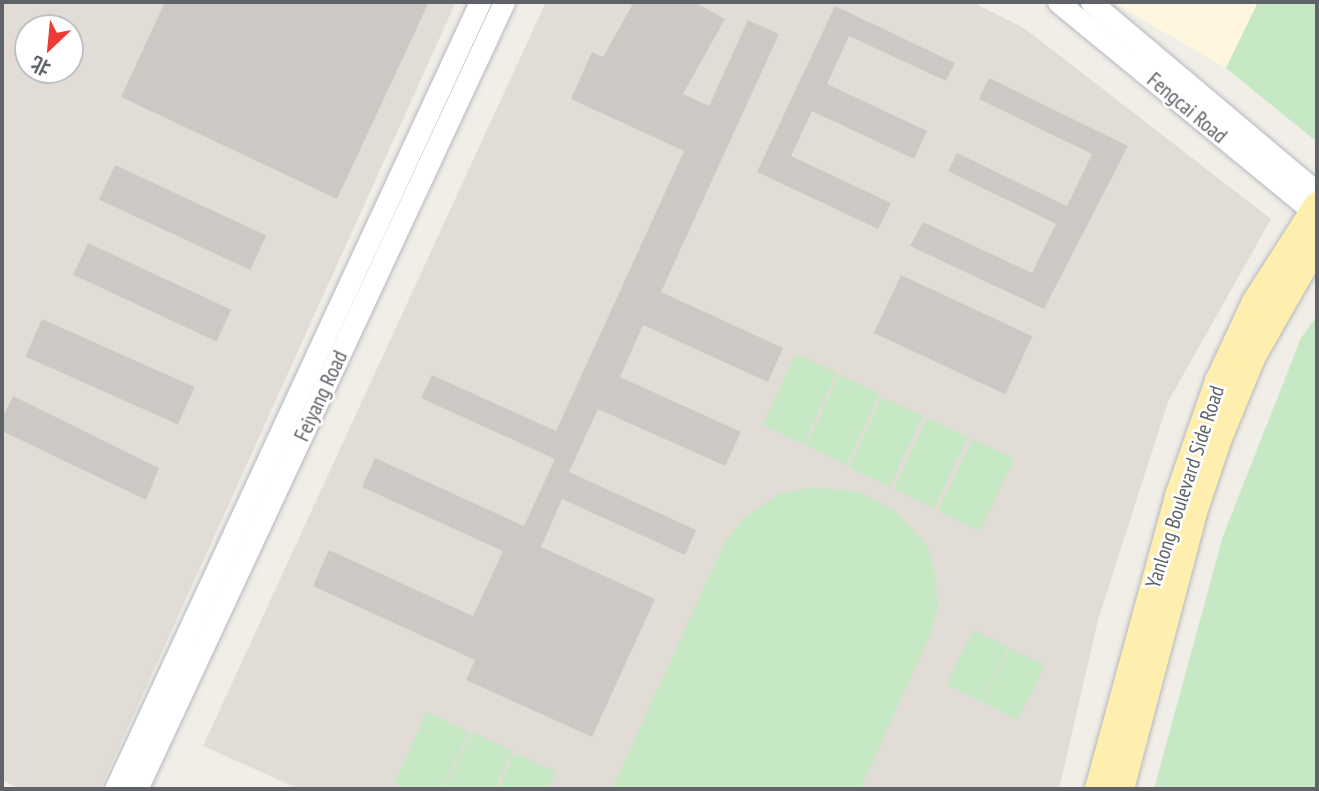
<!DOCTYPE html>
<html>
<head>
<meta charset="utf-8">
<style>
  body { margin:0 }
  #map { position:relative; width:1319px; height:791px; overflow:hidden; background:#f1eee8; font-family:"PT Sans Narrow","Noto Sans SC",sans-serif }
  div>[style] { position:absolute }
  .commercial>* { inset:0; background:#fef6df }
  .education>* { inset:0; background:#e1ddd6 }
  .green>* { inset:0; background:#c6e8c4; transform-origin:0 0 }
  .building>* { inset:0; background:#ccc9c5; transform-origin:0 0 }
  .roads { filter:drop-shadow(0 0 2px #b5b8bc) drop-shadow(0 0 2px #b5b8bc) }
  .minor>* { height:21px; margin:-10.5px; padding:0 10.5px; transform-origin:10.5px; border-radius:10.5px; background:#fff }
  .major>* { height:26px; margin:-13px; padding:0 13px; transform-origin:13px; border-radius:13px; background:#ffefae }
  span { translate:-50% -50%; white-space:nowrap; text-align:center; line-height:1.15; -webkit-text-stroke:5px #fff; paint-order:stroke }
  .street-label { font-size:21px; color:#5f6368 }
  .frame { position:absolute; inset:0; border:4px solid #5f6368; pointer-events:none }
  .north { position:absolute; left:14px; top:14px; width:70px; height:70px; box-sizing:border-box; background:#fff; border:2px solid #bfc1c3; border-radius:50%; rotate:206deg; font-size:19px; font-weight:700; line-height:28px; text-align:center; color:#5f6368 }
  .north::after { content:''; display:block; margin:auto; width:24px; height:32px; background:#eb3b34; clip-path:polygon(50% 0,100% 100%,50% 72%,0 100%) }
</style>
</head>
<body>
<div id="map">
  <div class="commercial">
    <i style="clip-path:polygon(1112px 2px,1259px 2px,1226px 68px)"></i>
  </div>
  <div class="education">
    <i style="clip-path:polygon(evenodd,2px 2px,456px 2px,100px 789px,20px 789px,2px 780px,2px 2px,28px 28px,70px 28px,70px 70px,28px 70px,28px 28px)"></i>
    <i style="clip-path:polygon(546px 2px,972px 2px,1024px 28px,1271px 219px,1168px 402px,1098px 620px,1059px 789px,299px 789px,203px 746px)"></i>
  </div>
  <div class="green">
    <i style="clip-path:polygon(1258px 2px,1317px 2px,1317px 142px,1226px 68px)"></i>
    <i style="clip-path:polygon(1317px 316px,1317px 789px,1154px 789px,1223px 536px,1301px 338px)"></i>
    <i style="left:796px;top:354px;width:45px;height:79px;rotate:25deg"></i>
    <i style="left:839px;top:375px;width:45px;height:78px;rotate:25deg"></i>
    <i style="left:882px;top:397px;width:45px;height:78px;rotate:25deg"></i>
    <i style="left:927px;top:418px;width:45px;height:79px;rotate:25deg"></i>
    <i style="left:973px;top:439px;width:46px;height:80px;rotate:26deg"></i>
    <i style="clip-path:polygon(812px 488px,857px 491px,893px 509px,927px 546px,935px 574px,938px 608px,929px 638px,860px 789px,612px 789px,726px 540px,744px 518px,780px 493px)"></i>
    <i style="left:973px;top:630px;width:39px;height:61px;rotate:26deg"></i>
    <i style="left:1010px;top:648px;width:39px;height:61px;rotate:27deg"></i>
    <i style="clip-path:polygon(427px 712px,469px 732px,442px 789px,406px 789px,394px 783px)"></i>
    <i style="clip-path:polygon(472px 732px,513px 751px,495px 789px,444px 789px)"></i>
    <i style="clip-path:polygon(515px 753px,556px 772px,548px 789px,498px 789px)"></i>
  </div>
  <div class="building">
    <i style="clip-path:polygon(165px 2px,429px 2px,337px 199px,121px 97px)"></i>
    <i style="clip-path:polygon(634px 2px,694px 2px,725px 19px,683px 94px,709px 106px,748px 20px,779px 34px,661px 292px,783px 348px,768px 382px,643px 325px,620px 377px,741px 432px,725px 466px,598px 409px,569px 472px,696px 530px,685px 555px,562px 499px,541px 547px,655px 599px,592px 737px,466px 680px,475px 660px,313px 586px,329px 550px,473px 616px,503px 551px,362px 487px,375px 458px,524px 526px,555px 459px,421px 398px,432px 375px,556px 431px,684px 151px,571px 99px,592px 52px,603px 57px)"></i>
    <i style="clip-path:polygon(835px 6px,955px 63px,946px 81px,849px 36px,827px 84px,927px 131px,914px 159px,812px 111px,791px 156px,891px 203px,878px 229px,757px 172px)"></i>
    <i style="clip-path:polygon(989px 78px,1128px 146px,1044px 309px,910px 246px,923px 222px,1032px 273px,1056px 224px,948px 171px,957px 153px,1067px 206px,1092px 154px,979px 99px)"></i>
    <i style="left:115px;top:165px;width:167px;height:38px;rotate:25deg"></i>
    <i style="left:88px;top:243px;width:158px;height:35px;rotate:25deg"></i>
    <i style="left:901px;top:275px;width:145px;height:64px;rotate:25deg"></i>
    <i style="left:42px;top:319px;width:167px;height:41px;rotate:24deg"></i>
    <i style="clip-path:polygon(13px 396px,159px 468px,146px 500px,2px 431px,2px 419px)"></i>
  </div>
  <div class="roads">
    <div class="minor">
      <i style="left:1058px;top:2px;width:335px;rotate:39.4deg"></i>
      <i style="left:1091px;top:2px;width:295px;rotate:40.1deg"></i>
      <i style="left:115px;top:789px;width:868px;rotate:-65.12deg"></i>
      <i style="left:137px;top:789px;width:868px;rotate:-65deg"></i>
    </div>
    <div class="major">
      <i style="left:1098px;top:789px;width:304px;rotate:-74.7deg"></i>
      <i style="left:1178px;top:496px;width:122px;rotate:-70.8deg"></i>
      <i style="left:1218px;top:381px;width:87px;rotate:-64.9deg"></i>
      <i style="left:1255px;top:302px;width:115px;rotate:-57.4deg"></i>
      <i style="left:1121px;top:789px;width:293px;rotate:-75.2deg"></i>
      <i style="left:1196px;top:506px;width:72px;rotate:-71.3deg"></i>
      <i style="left:1219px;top:438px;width:89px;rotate:-67.5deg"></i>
      <i style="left:1253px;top:356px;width:129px;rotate:-60.3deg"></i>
    </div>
  </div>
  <div class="street-label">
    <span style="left:1187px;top:108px;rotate:40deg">Fengcai Road</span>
    <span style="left:321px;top:396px;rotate:-65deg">Feiyang Road</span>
    <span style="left:1185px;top:487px;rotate:-72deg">Yanlong Boulevard Side Road</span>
  </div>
  <div class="frame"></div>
  <div class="north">北</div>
</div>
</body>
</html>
